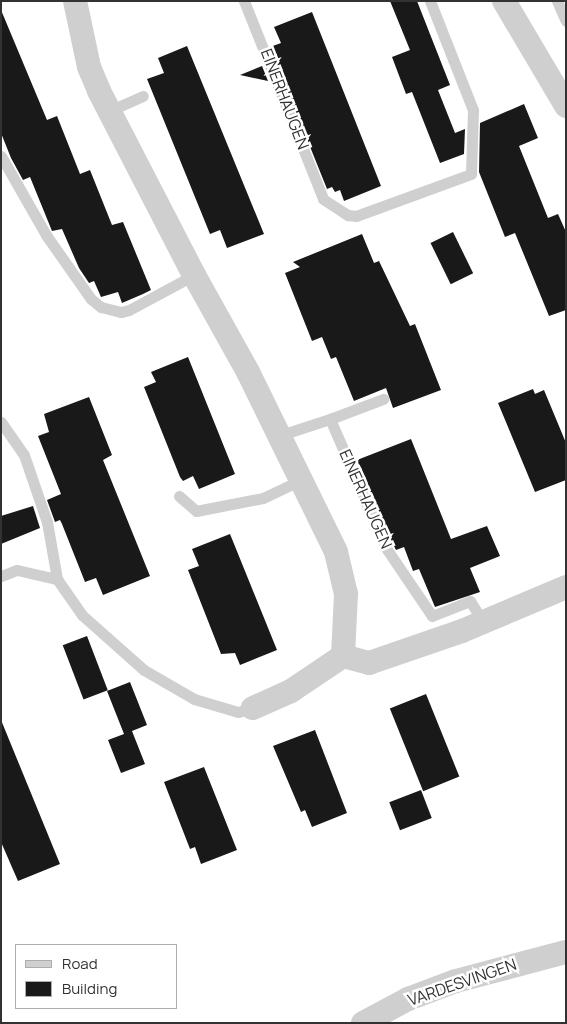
<!DOCTYPE html>
<html>
<head>
<meta charset="utf-8">
<style>
  body { margin:0 }
  #map { position:relative; width:567px; height:1024px; overflow:hidden; background:#fff; font-family:Manrope,sans-serif }
  div>[style] { position:absolute }
  .building>* { inset:0; background:#191919; transform-origin:0 0 }
  .lane>* { height:11px; margin:-5.5px; padding:0 5.5px; transform-origin:5.5px; border-radius:5.5px; background:#cfcfcf }
  .street>* { height:24px; margin:-12px; padding:0 12px; transform-origin:12px; border-radius:12px; background:#cfcfcf }
  span { translate:-50% -50%; white-space:nowrap; text-align:center; line-height:1.15; -webkit-text-stroke:5px #fff; paint-order:stroke }
  .street-label { font-size:16px; color:#323232 }
  .frame { position:absolute; inset:0; border:2px solid #323232; pointer-events:none }
  .legend { position:absolute; left:15px; top:944px; width:162px; height:65px; box-sizing:border-box; background:#fff; border:1px solid #adadad; margin:0; padding:6px 9px; list-style:none; font-size:15px; color:#323232 }
  .legend li { display:flex; align-items:center; gap:10px; height:25px }
  .legend b { width:25px; border:1px solid #adadad }
</style>
</head>
<body>
<div id="map">
  <div class="building">
    <i style="clip-path:polygon(390px 1px,417px 1px,450px 85px,438px 90px,455px 133px,465px 129px,464px 154px,440px 163px,412px 92px,406px 94px,392px 57px,410px 50px)"></i>
    <i style="clip-path:polygon(1px 10px,47px 120px,57px 116px,80px 174px,90px 170px,112px 225px,123px 222px,151px 290px,143px 294px,122px 303px,118px 292px,101px 297px,94px 281px,89px 283px,79px 268px,62px 229px,52px 231px,30px 177px,23px 180px,11px 158px,1px 133px)"></i>
    <i style="clip-path:polygon(312px 12px,381px 186px,344px 201px,340px 190px,335px 192px,332px 187px,327px 189px,270px 47px,281px 43px,274px 27px)"></i>
    <i style="clip-path:polygon(187px 46px,264px 234px,227px 248px,220px 230px,210px 234px,147px 79px,164px 73px,158px 58px)"></i>
    <i style="clip-path:polygon(262px 66px,268px 81px,240px 75px)"></i>
    <i style="clip-path:polygon(524px 104px,538px 138px,519px 146px,548px 218px,558px 214px,566px 232px,566px 310px,549px 316px,515px 233px,505px 237px,479px 172px,480px 123px)"></i>
    <i style="left:453px;top:232px;width:46px;height:25px;rotate:64deg"></i>
    <i style="clip-path:polygon(362px 234px,374px 263px,379px 261px,410px 326px,415px 324px,441px 390px,393px 408px,386px 388px,354px 401px,336px 357px,331px 359px,322px 337px,312px 341px,285px 273px,300px 267px,293px 262px)"></i>
    <i style="clip-path:polygon(188px 357px,235px 474px,199px 489px,193px 476px,183px 481px,180px 477px,144px 387px,156px 382px,151px 372px)"></i>
    <i style="clip-path:polygon(533px 389px,535px 394px,544px 390px,566px 443px,566px 480px,535px 492px,498px 403px)"></i>
    <i style="clip-path:polygon(89px 397px,112px 455px,103px 460px,150px 576px,103px 595px,96px 578px,85px 582px,62px 524px,60px 520px,55px 522px,47px 500px,61px 494px,38px 436px,49px 432px,44px 414px)"></i>
    <i style="clip-path:polygon(411px 439px,451px 539px,487px 526px,500px 556px,470px 568px,480px 592px,435px 607px,419px 569px,413px 571px,404px 547px,396px 550px,393px 544px,357px 460px)"></i>
    <i style="clip-path:polygon(33px 506px,40px 528px,1px 544px,1px 516px)"></i>
    <i style="clip-path:polygon(230px 534px,277px 650px,240px 665px,235px 653px,221px 654px,188px 570px,199px 566px,192px 549px)"></i>
    <i style="left:87px;top:636px;width:58px;height:26px;rotate:69deg"></i>
    <i style="clip-path:polygon(130px 682px,147px 725px,132px 731px,145px 764px,121px 773px,108px 740px,124px 734px,107px 691px)"></i>
    <i style="left:426px;top:694px;width:89px;height:39px;rotate:68deg"></i>
    <i style="clip-path:polygon(1px 720px,60px 864px,18px 881px,1px 842px)"></i>
    <i style="clip-path:polygon(315px 730px,347px 813px,312px 827px,305px 810px,301px 812px,273px 746px)"></i>
    <i style="clip-path:polygon(204px 767px,237px 850px,201px 864px,195px 847px,190px 849px,164px 782px)"></i>
    <i style="left:421px;top:790px;width:30px;height:34px;rotate:69deg"></i>
  </div>
  <div class="lane">
    <i style="left:244px;top:1px;width:213px;rotate:68.2deg"></i>
    <i style="left:323px;top:199px;width:30px;rotate:33deg"></i>
    <i style="left:348px;top:215px;width:8px;rotate:7deg"></i>
    <i style="left:356px;top:216px;width:122px;rotate:-20.1deg"></i>
    <i style="left:471px;top:174px;width:64px;rotate:-88.2deg"></i>
    <i style="left:473px;top:110px;width:117px;rotate:-111.5deg"></i>
    <i style="left:557px;top:1px;width:22px;rotate:66deg"></i>
    <i style="left:109px;top:111px;width:37px;rotate:-24deg"></i>
    <i style="left:1px;top:156px;width:91px;rotate:60.3deg"></i>
    <i style="left:46px;top:235px;width:78px;rotate:54.9deg"></i>
    <i style="left:91px;top:299px;width:13px;rotate:39deg"></i>
    <i style="left:101px;top:307px;width:21px;rotate:14deg"></i>
    <i style="left:121px;top:312px;width:8px;rotate:-14deg"></i>
    <i style="left:129px;top:310px;width:74px;rotate:-28.3deg"></i>
    <i style="left:330px;top:419px;width:57px;rotate:-20.7deg"></i>
    <i style="left:1px;top:422px;width:40px;rotate:55.1deg"></i>
    <i style="left:24px;top:455px;width:71px;rotate:71.1deg"></i>
    <i style="left:47px;top:522px;width:58px;rotate:80deg"></i>
    <i style="left:57px;top:579px;width:44px;rotate:55.2deg"></i>
    <i style="left:82px;top:615px;width:83px;rotate:41.6deg"></i>
    <i style="left:144px;top:670px;width:58px;rotate:30.1deg"></i>
    <i style="left:194px;top:699px;width:46px;rotate:16.5deg"></i>
    <i style="left:238px;top:712px;width:16px;rotate:-15deg"></i>
    <i style="left:281px;top:435px;width:52px;rotate:-18.1deg"></i>
    <i style="left:330px;top:419px;width:141px;rotate:66.5deg"></i>
    <i style="left:386px;top:548px;width:82px;rotate:55.9deg"></i>
    <i style="left:432px;top:616px;width:41px;rotate:-21.5deg"></i>
    <i style="left:470px;top:601px;width:25px;rotate:58deg"></i>
    <i style="left:179px;top:496px;width:23px;rotate:41deg"></i>
    <i style="left:196px;top:511px;width:68px;rotate:-11deg"></i>
    <i style="left:263px;top:498px;width:44px;rotate:-25.4deg"></i>
    <i style="left:1px;top:576px;width:17px;rotate:-21deg"></i>
    <i style="left:17px;top:570px;width:41px;rotate:12.7deg"></i>
  </div>
  <div class="street">
    <i style="left:75px;top:1px;width:67px;rotate:78deg"></i>
    <i style="left:89px;top:67px;width:26px;rotate:67deg"></i>
    <i style="left:99px;top:91px;width:207px;rotate:62.7deg"></i>
    <i style="left:194px;top:275px;width:111px;rotate:60.9deg"></i>
    <i style="left:248px;top:372px;width:200px;rotate:63.9deg"></i>
    <i style="left:336px;top:552px;width:43px;rotate:76.6deg"></i>
    <i style="left:346px;top:594px;width:62px;rotate:92.8deg"></i>
    <i style="left:343px;top:656px;width:63px;rotate:146.1deg"></i>
    <i style="left:291px;top:691px;width:42px;rotate:155.9deg"></i>
    <i style="left:504px;top:1px;width:122px;rotate:59.4deg"></i>
    <i style="left:343px;top:656px;width:27px;rotate:15deg"></i>
    <i style="left:369px;top:663px;width:98px;rotate:-19deg"></i>
    <i style="left:462px;top:631px;width:113px;rotate:-22.9deg"></i>
    <i style="left:363px;top:1023px;width:51px;rotate:-28.1deg"></i>
    <i style="left:408px;top:999px;width:51px;rotate:-20.6deg"></i>
    <i style="left:456px;top:981px;width:114px;rotate:-14.8deg"></i>
  </div>
  <div class="street-label">
    <span style="left:285px;top:99px;rotate:69deg">EINERHAUGEN</span>
    <span style="left:366px;top:499px;rotate:66deg">EINERHAUGEN</span>
    <span style="left:462px;top:982px;rotate:-19deg">VARDESVINGEN</span>
  </div>
  <div class="frame"></div>
  <ul class="legend">
  <li><b style="height:6px;background:#cfcfcf"></b>Road</li>
  <li><b style="height:14px;background:#191919"></b>Building</li>
  </ul>
</div>
</body>
</html>
